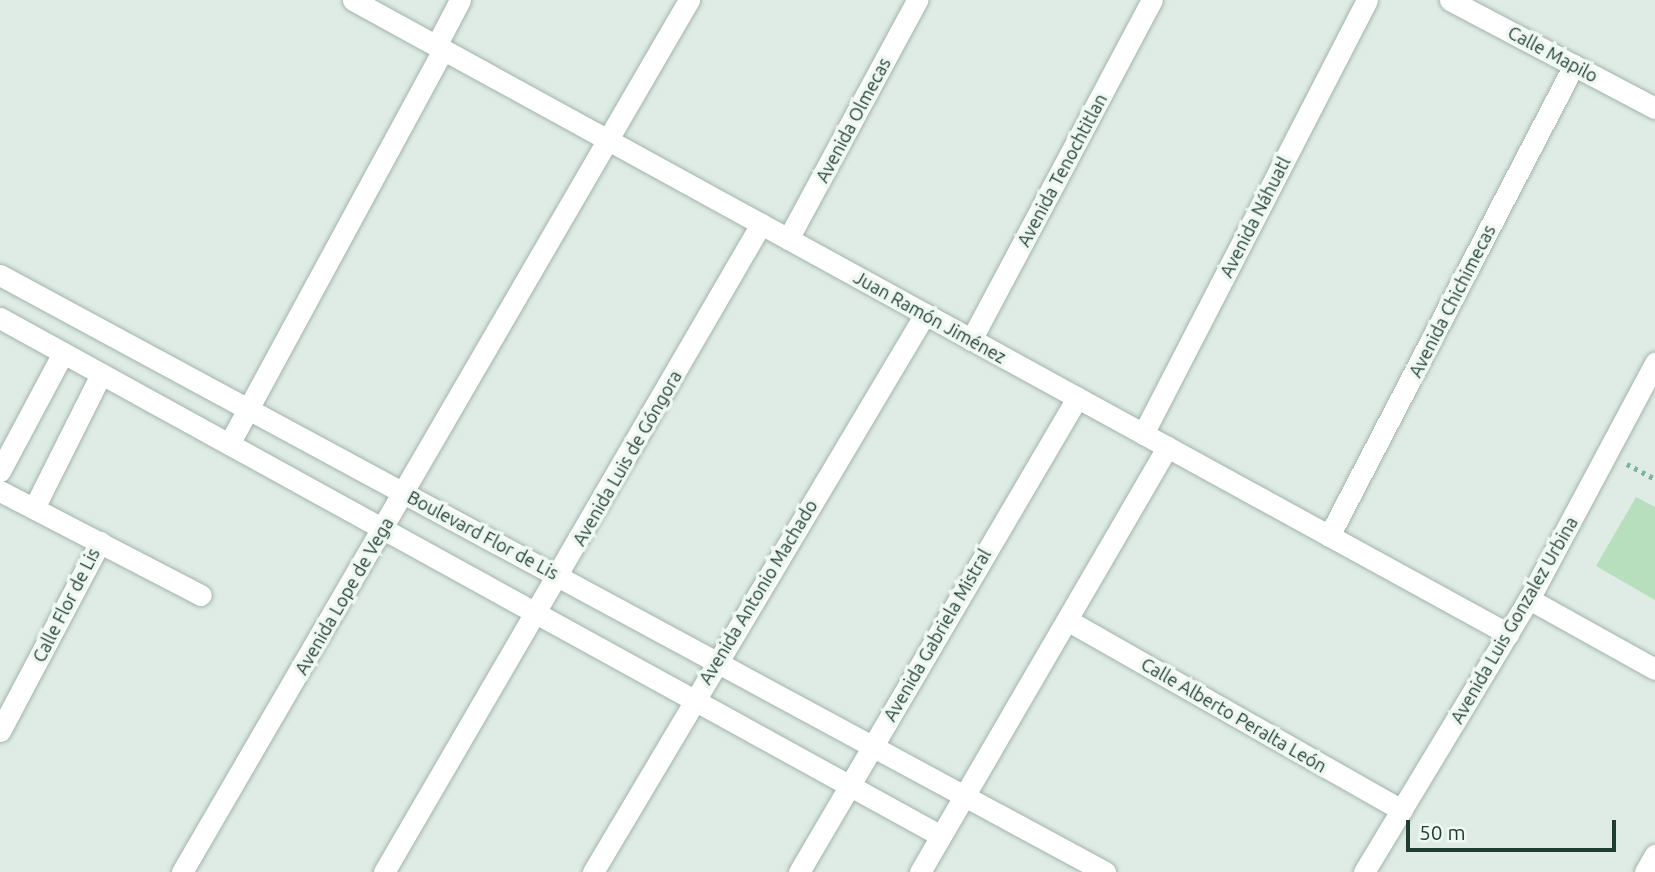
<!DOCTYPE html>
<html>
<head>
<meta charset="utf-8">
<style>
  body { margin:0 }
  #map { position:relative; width:1655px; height:872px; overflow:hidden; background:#dfece5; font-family:Ubuntu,sans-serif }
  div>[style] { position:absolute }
  .green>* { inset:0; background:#b7dfbe }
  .path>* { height:4.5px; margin-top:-2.25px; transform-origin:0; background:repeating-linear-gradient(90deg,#7eb29d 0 3.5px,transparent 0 8.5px) }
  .roads { filter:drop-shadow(0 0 2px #a2b4ac) drop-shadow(0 0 2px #a2b4ac) }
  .street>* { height:21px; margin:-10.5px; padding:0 10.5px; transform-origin:10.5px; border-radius:10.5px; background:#fff }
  span { translate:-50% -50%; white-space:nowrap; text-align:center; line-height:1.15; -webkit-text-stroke:7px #f0f8f3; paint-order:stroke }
  .street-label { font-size:18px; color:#1f3d32 }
  .scale { position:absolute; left:1406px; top:820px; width:210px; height:32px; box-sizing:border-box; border:4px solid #1f3d32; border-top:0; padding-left:9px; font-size:21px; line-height:24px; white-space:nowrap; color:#1f3d32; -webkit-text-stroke:5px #f0f8f3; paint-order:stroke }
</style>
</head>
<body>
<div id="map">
  <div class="green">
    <i style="clip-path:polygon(1636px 497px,1655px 507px,1655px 600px,1596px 566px)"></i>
  </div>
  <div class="path">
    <i style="left:1627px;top:464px;width:32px;rotate:28deg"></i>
  </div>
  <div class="roads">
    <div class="street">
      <i style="left:353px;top:0;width:1318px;rotate:28.76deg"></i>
      <i style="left:1450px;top:0;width:232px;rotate:27.8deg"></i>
      <i style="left:436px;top:46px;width:52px;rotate:-62.4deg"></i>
      <i style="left:788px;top:239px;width:272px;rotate:-61.6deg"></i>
      <i style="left:0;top:275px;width:1256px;rotate:28.38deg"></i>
      <i style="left:0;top:318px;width:1074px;rotate:28.83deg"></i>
      <i style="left:971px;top:340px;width:385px;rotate:-62deg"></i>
      <i style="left:1143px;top:434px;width:488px;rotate:-62.7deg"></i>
      <i style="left:229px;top:444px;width:448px;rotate:-61.5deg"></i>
      <i style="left:0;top:471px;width:134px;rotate:-61.9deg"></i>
      <i style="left:0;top:491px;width:226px;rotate:27.4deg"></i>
      <i style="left:34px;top:508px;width:150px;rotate:-63.4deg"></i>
      <i style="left:1329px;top:536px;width:531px;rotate:-62.52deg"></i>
      <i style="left:1529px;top:599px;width:144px;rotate:29.1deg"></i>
      <i style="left:1067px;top:620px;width:385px;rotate:29.6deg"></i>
      <i style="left:0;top:731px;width:214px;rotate:-62.1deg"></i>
      <i style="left:182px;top:872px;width:1009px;rotate:-59.83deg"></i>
      <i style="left:384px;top:872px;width:750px;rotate:-59.81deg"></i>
      <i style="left:593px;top:872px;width:649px;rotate:-59.25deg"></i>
      <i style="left:799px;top:872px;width:550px;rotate:-59.61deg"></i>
      <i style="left:920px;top:872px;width:492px;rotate:-59.8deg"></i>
      <i style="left:1364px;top:872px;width:319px;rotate:-58.9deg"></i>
      <i style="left:1529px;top:599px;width:268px;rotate:-61.9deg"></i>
      <i style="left:1645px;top:872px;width:20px;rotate:-60deg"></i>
    </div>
  </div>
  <div class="street-label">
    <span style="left:1553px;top:54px;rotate:28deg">Calle Mapilo</span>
    <span style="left:853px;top:120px;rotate:-62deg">Avenida Olmecas</span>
    <span style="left:1062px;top:170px;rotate:-62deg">Avenida Tenochtitlan</span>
    <span style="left:1255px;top:217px;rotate:-63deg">Avenida Náhuatl</span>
    <span style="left:1452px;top:301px;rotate:-63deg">Avenida Chichimecas</span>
    <span style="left:930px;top:317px;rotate:29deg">Juan Ramón Jiménez</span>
    <span style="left:627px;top:458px;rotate:-60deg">Avenida Luis de Góngora</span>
    <span style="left:483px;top:535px;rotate:28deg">Boulevard Flor de Lis</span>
    <span style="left:758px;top:592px;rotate:-59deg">Avenida Antonio Machado</span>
    <span style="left:344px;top:596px;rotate:-60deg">Avenida Lope de Vega</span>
    <span style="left:66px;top:605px;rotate:-63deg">Calle Flor de Lis</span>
    <span style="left:1514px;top:620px;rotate:-60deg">Avenida Luis Gonzalez Urbina</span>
    <span style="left:937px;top:635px;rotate:-60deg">Avenida Gabriela Mistral</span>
    <span style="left:1234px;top:715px;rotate:30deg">Calle Alberto Peralta León</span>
  </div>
  <div class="scale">50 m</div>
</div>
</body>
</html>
